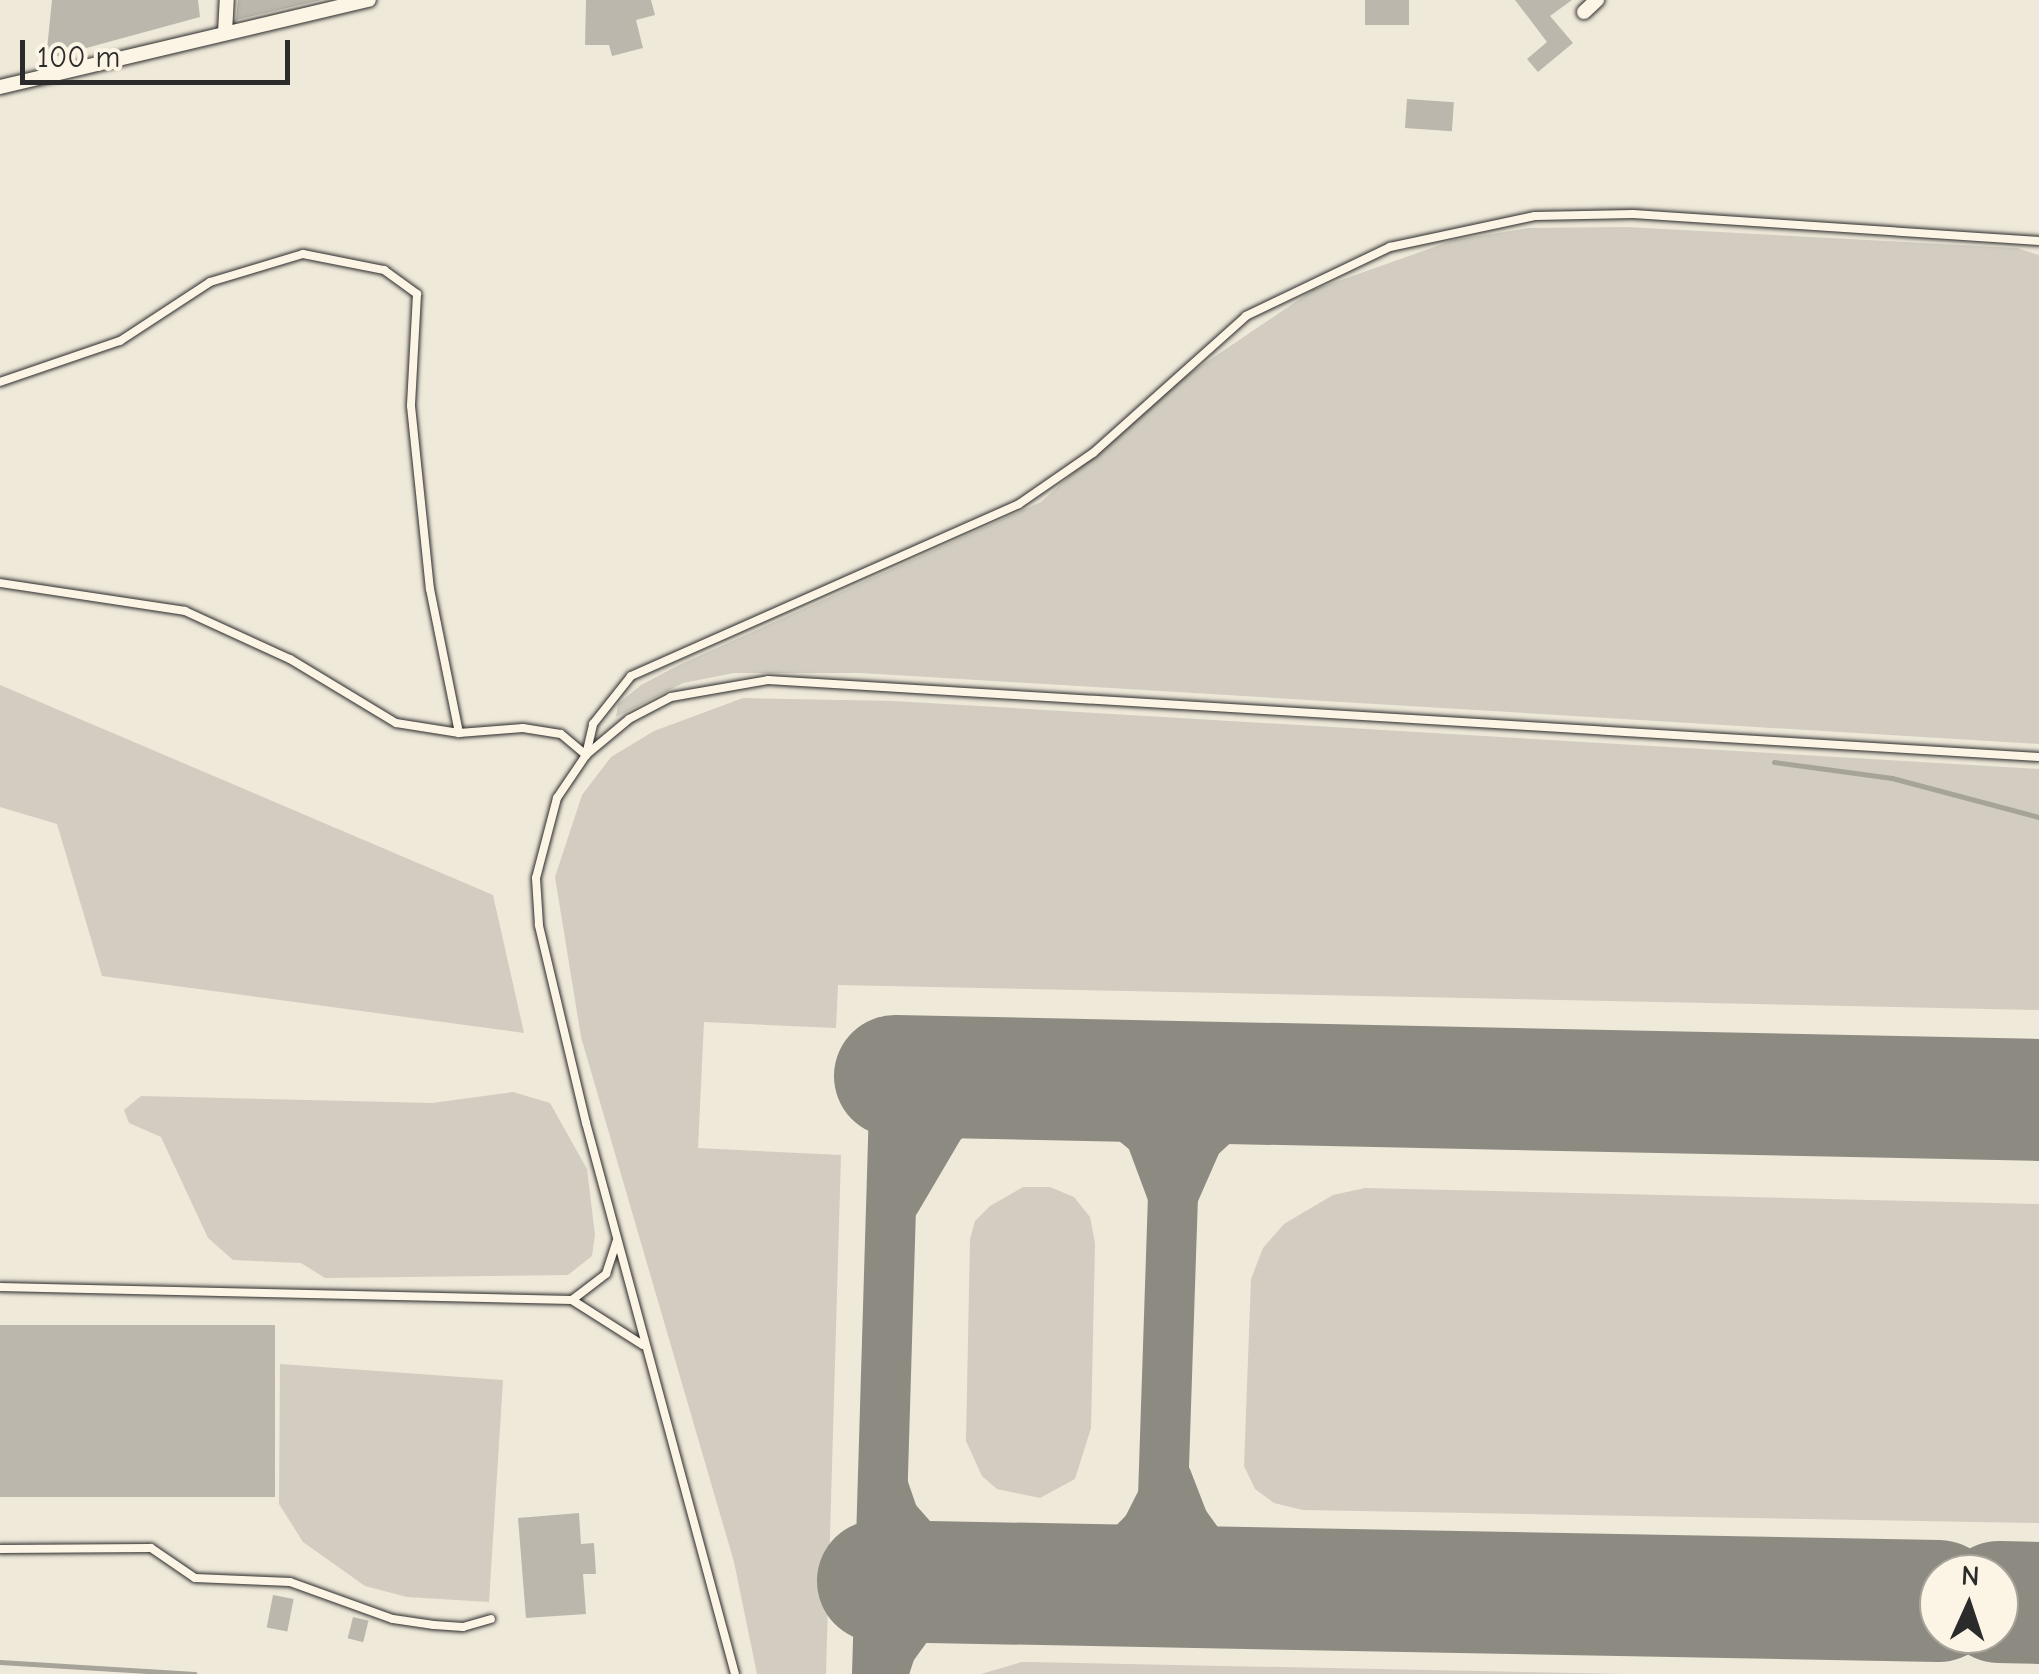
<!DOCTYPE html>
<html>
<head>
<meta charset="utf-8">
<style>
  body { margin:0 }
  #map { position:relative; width:2039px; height:1674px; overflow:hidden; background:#efe9da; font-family:"Comic Neue",sans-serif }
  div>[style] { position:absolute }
  .green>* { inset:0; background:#d2cdc0 }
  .stream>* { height:5px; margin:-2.5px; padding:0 2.5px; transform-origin:2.5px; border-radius:2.5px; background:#a6a399 }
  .taxiway>* { height:50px; margin:-25px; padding:0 25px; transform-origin:25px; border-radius:25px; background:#8d8a82 }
  .runway>* { height:122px; margin:-61px; padding:0 61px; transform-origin:61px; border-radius:61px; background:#8d8a82 }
  .building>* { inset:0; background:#bcb7ac; transform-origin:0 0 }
  .roads { filter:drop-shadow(0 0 2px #2b2b2b) drop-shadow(0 0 2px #2b2b2b) }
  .service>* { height:8px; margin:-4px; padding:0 4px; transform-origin:4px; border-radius:4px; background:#fcf5e5 }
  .minor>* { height:14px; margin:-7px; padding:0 7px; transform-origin:7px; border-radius:7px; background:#fcf5e5 }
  span { translate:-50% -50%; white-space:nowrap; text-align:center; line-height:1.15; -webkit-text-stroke:8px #fcf5e5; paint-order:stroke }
  .north { position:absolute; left:1919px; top:1554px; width:100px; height:100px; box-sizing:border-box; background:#fcf5e5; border:2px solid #a8a49b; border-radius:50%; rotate:3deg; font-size:28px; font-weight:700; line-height:40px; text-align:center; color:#2b2b2b }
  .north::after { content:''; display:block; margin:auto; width:35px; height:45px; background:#2b2b2b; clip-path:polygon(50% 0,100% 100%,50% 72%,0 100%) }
  .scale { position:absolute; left:20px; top:40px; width:270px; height:45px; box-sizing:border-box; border:5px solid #2b2b2b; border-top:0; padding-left:12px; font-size:30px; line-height:35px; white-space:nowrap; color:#2b2b2b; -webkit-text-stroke:8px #fcf5e5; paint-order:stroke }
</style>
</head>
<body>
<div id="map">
  <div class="green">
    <i style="clip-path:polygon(1627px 227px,2017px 248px,2039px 255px,2039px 744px,861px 673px,734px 673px,683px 683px,616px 717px,618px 704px,641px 685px,681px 664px,1041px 502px,1164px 391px,1313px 290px,1454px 240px,1529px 228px)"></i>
    <i style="clip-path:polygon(0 685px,493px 895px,524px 1033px,102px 976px,57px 824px,0 807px)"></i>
    <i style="clip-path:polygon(743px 698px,894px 701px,2039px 769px,2039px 1010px,838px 985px,836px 1028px,704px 1022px,698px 1148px,841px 1155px,826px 1674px,757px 1674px,734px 1562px,581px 1037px,555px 877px,582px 795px,611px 757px,654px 731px)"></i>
    <i style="clip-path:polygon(513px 1092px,550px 1103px,587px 1169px,595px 1235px,592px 1256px,568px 1275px,325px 1278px,301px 1263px,233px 1260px,208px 1238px,161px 1137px,129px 1123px,124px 1110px,141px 1096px,432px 1103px)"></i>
    <i style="clip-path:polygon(1023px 1187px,1050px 1187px,1074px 1197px,1090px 1217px,1095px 1243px,1091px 1428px,1075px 1479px,1040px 1498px,997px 1489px,982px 1476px,966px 1441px,970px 1239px,975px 1221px,990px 1206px)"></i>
    <i style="clip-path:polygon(1365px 1188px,2039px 1204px,2039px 1523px,1303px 1510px,1274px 1503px,1255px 1489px,1244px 1466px,1251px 1279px,1263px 1248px,1284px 1224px,1333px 1195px)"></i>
    <i style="clip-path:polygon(280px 1364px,503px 1380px,489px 1602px,407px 1597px,365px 1586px,303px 1542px,279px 1504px)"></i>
    <i style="clip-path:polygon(1022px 1662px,1030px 1662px,1625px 1674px,981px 1674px)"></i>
  </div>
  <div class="stream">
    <i style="left:1774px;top:762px;width:119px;rotate:7.7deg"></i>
    <i style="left:1892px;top:778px;width:152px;rotate:14.9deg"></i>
    <i style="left:0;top:1662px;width:195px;rotate:3.5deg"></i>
  </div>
  <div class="taxiway">
    <i style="left:1084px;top:1080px;width:85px;rotate:39.3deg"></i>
    <i style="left:1150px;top:1134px;width:66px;rotate:69.6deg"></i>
    <i style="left:1173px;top:1196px;width:62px;rotate:-66.3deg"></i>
    <i style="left:1198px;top:1139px;width:81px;rotate:-43deg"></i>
    <i style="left:896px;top:1200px;width:91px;rotate:-59.5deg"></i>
    <i style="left:942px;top:1122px;width:73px;rotate:-36.1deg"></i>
    <i style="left:1167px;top:1479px;width:47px;rotate:68.9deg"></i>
    <i style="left:1184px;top:1523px;width:39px;rotate:54deg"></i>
    <i style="left:1207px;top:1555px;width:34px;rotate:34deg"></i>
    <i style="left:1235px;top:1574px;width:50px;rotate:17.4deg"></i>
    <i style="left:883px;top:1486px;width:34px;rotate:71deg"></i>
    <i style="left:894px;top:1518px;width:56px;rotate:48.6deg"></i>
    <i style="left:931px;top:1560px;width:38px;rotate:25deg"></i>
    <i style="left:966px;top:1576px;width:36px;rotate:9deg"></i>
    <i style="left:1058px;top:1582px;width:63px;rotate:-20.4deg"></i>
    <i style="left:1117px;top:1560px;width:41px;rotate:-45deg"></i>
    <i style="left:1146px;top:1531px;width:38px;rotate:-63deg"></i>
    <i style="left:1163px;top:1497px;width:301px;rotate:-88.1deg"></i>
    <i style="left:877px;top:1674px;width:598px;rotate:-88.28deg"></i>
    <i style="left:883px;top:1674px;width:26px;rotate:-72deg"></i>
    <i style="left:891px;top:1649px;width:39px;rotate:-54deg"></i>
    <i style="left:914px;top:1617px;width:95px;rotate:-21.7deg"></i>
  </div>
  <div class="runway">
    <i style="left:895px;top:1076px;width:1144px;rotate:1.2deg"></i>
    <i style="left:878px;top:1581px;width:1061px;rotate:1.08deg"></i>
    <i style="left:1999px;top:1602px;width:40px;rotate:1.4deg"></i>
  </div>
  <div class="building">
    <i style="clip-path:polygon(52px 0,198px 0,200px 17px,46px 59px)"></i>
    <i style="clip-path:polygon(238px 0,321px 0,236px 20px)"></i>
    <i style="clip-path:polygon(586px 0,651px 0,655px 15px,636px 20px,643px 48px,612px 56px,609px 45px,585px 45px)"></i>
    <i style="left:1365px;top:0;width:44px;height:25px"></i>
    <i style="clip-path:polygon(1515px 0,1572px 0,1550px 16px,1573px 43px,1538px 72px,1527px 59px,1547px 42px)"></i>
    <i style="left:1407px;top:99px;width:47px;height:29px;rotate:4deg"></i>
    <i style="left:0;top:1325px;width:275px;height:172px"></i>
    <i style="clip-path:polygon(579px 1513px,581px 1544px,594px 1543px,596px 1574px,583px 1574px,586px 1614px,526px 1618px,518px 1518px)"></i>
    <i style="left:273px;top:1595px;width:21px;height:33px;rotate:11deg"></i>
    <i style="left:353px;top:1617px;width:16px;height:22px;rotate:14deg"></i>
  </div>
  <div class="roads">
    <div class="service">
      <i style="left:0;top:382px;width:127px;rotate:-18.9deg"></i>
      <i style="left:120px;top:341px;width:108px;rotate:-33.2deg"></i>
      <i style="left:210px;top:282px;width:97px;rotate:-16.8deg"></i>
      <i style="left:303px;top:254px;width:83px;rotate:11.2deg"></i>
      <i style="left:384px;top:270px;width:41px;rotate:36deg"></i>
      <i style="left:417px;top:294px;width:112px;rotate:93.1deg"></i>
      <i style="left:411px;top:406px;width:184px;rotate:84.1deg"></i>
      <i style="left:430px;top:589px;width:147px;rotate:78.6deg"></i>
      <i style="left:0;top:583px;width:187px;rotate:8.6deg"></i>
      <i style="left:185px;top:611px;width:115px;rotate:24.6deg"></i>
      <i style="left:290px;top:659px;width:124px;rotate:31.1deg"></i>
      <i style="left:396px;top:723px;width:64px;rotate:9deg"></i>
      <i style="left:459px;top:733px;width:64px;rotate:-4.5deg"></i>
      <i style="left:523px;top:728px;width:38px;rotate:9deg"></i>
      <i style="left:561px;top:734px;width:33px;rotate:40deg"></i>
      <i style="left:586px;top:755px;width:32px;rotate:-77deg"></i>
      <i style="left:593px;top:724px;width:61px;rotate:-51.6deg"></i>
      <i style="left:631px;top:676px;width:424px;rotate:-23.9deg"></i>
      <i style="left:1019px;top:504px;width:90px;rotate:-34.6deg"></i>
      <i style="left:1093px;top:453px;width:205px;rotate:-41.8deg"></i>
      <i style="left:1246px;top:316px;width:160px;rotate:-25.6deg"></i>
      <i style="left:1390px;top:247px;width:148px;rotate:-12.1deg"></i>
      <i style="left:1535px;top:216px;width:98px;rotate:-1.2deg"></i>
      <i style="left:1633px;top:214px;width:407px;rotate:3.8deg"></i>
      <i style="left:0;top:1287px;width:572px;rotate:1.3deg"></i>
      <i style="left:572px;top:1300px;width:43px;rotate:-37.4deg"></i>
      <i style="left:606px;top:1274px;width:35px;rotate:-72deg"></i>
      <i style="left:572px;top:1300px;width:84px;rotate:32.4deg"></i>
      <i style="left:0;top:1549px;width:151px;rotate:-0.4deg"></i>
      <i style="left:151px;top:1548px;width:53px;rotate:34.3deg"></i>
      <i style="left:195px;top:1578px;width:95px;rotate:2.4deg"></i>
      <i style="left:290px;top:1582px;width:109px;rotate:19.8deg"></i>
      <i style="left:393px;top:1619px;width:41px;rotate:8.3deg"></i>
      <i style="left:434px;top:1625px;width:29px;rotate:4deg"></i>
      <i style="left:463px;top:1627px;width:29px;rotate:-16deg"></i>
      <i style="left:735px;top:1674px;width:571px;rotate:-105.13deg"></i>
      <i style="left:586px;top:1123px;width:204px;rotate:-103.4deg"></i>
      <i style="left:539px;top:925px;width:47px;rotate:-93.7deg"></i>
      <i style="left:536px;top:878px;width:83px;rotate:-75.3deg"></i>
      <i style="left:557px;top:798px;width:52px;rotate:-56deg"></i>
      <i style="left:586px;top:755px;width:56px;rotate:-39.9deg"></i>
      <i style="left:629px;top:719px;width:47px;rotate:-27.6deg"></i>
      <i style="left:671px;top:697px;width:98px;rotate:-9.9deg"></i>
      <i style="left:768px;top:680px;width:1273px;rotate:3.47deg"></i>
    </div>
    <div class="minor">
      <i style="left:1584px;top:12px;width:18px;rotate:-43deg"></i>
      <i style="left:225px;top:33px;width:33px;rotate:-87deg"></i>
      <i style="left:0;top:87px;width:379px;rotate:-13.3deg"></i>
    </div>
  </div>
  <div class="north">N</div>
  <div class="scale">100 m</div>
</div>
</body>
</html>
